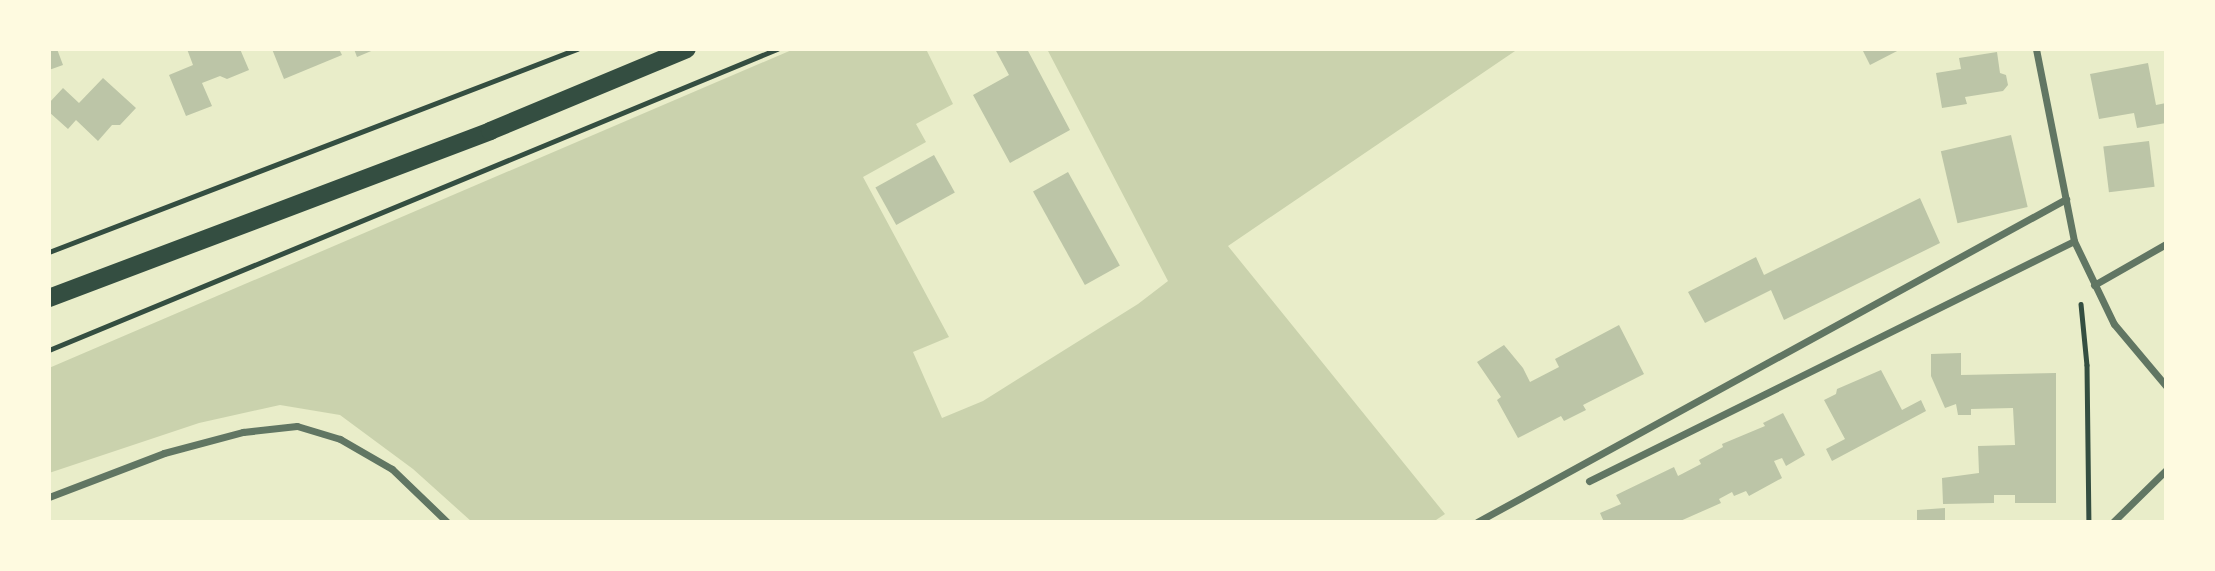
<!DOCTYPE html>
<html>
<head>
<meta charset="utf-8">
<style>
  body { margin:0 }
  #map { position:relative; width:2215px; height:571px; overflow:hidden; background:#e9edc9; font-family:"PT Sans",sans-serif }
  div>[style] { position:absolute }
  .green>* { inset:0; background:#cad2ad }
  .building>* { inset:0; background:#bcc5a7; transform-origin:0 0 }
  .path>* { height:4.5px; margin:-2.25px; padding:0 2.25px; transform-origin:2.25px; border-radius:2.25px; background:#344e41 }
  .minor>* { height:7px; margin:-3.5px; padding:0 3.5px; transform-origin:3.5px; border-radius:3.5px; background:#617663 }
  .primary>* { height:18px; margin:-9px; padding:0 9px; transform-origin:9px; border-radius:9px; background:#344e41 }
  span { translate:-50% -50%; white-space:nowrap; text-align:center; line-height:1.15; -webkit-text-stroke:7px #fefae0; paint-order:stroke }
  .frame { position:absolute; inset:0; border:51px solid #fefae0; pointer-events:none }
</style>
</head>
<body>
<div id="map">
  <div class="green">
    <i style="clip-path:polygon(794px 49px,926px 49px,953px 104px,916px 124px,926px 142px,863px 177px,949px 337px,913px 352px,942px 418px,983px 401px,1138px 304px,1168px 281px,1047px 49px,1518px 49px,1228px 246px,1445px 514px,1433px 522px,472px 522px,413px 469px,340px 415px,280px 405px,199px 423px,49px 473px,49px 368px)"></i>
  </div>
  <div class="building">
    <i style="clip-path:polygon(49px 49px,57px 49px,63px 65px,49px 70px)"></i>
    <i style="clip-path:polygon(187px 49px,240px 49px,249px 70px,227px 79px,220px 76px,202px 83px,212px 106px,186px 116px,169px 75px,193px 65px)"></i>
    <i style="clip-path:polygon(272px 49px,339px 49px,342px 55px,284px 79px)"></i>
    <i style="clip-path:polygon(354px 49px,376px 49px,357px 57px)"></i>
    <i style="clip-path:polygon(995px 49px,1027px 49px,1070px 130px,1010px 163px,973px 95px,1009px 75px)"></i>
    <i style="clip-path:polygon(1862px 49px,1901px 49px,1870px 65px)"></i>
    <i style="clip-path:polygon(1997px 52px,2000px 73px,2006px 75px,2008px 85px,2003px 91px,1965px 97px,1967px 104px,1942px 108px,1936px 73px,1961px 69px,1959px 58px)"></i>
    <i style="clip-path:polygon(2148px 63px,2156px 105px,2166px 103px,2166px 123px,2137px 128px,2134px 113px,2099px 119px,2090px 74px)"></i>
    <i style="clip-path:polygon(103px 78px,136px 108px,120px 125px,112px 125px,98px 141px,76px 120px,68px 129px,49px 112px,49px 103px,63px 88px,79px 103px)"></i>
    <i style="left:2011px;top:135px;width:74px;height:72px;rotate:77deg"></i>
    <i style="left:2149px;top:141px;width:46px;height:46px;rotate:83deg"></i>
    <i style="left:934px;top:155px;width:43px;height:67px;rotate:61deg"></i>
    <i style="left:1068px;top:172px;width:107px;height:40px;rotate:61deg"></i>
    <i style="clip-path:polygon(1920px 198px,1940px 243px,1784px 320px,1771px 290px,1705px 323px,1688px 292px,1756px 257px,1764px 275px)"></i>
    <i style="clip-path:polygon(1619px 325px,1644px 374px,1583px 405px,1586px 410px,1564px 421px,1561px 416px,1518px 438px,1497px 400px,1501px 397px,1477px 362px,1504px 345px,1523px 368px,1530px 382px,1559px 367px,1555px 359px)"></i>
    <i style="clip-path:polygon(1961px 353px,1961px 375px,2056px 373px,2056px 503px,2015px 503px,2015px 495px,1994px 495px,1994px 503px,1943px 504px,1942px 478px,1979px 473px,1978px 446px,2015px 445px,2013px 408px,1971px 409px,1971px 415px,1958px 415px,1956px 404px,1945px 408px,1931px 376px,1931px 354px)"></i>
    <i style="clip-path:polygon(1881px 370px,1902px 410px,1921px 400px,1926px 411px,1832px 461px,1826px 449px,1845px 439px,1824px 400px,1836px 394px,1837px 389px)"></i>
    <i style="clip-path:polygon(1783px 413px,1805px 455px,1786px 466px,1782px 458px,1774px 461px,1782px 478px,1749px 496px,1746px 491px,1734px 496px,1732px 492px,1719px 499px,1721px 503px,1678px 522px,1604px 522px,1600px 513px,1621px 504px,1616px 495px,1674px 467px,1678px 476px,1701px 464px,1699px 460px,1723px 447px,1722px 444px,1765px 426px,1763px 423px)"></i>
    <i style="clip-path:polygon(1945px 508px,1945px 522px,1917px 522px,1917px 510px)"></i>
  </div>
  <div class="path">
    <i style="left:49px;top:252px;width:566px;rotate:-21.03deg"></i>
    <i style="left:2081px;top:304px;width:61px;rotate:84.4deg"></i>
    <i style="left:2087px;top:365px;width:157px;rotate:89.3deg"></i>
    <i style="left:49px;top:350px;width:788px;rotate:-22.46deg"></i>
  </div>
  <div class="minor">
    <i style="left:2036px;top:49px;width:196px;rotate:78.8deg"></i>
    <i style="left:2074px;top:241px;width:92px;rotate:64.3deg"></i>
    <i style="left:2114px;top:324px;width:81px;rotate:50deg"></i>
    <i style="left:2094px;top:285px;width:83px;rotate:-29.7deg"></i>
    <i style="left:1589px;top:481px;width:541px;rotate:-26.33deg"></i>
    <i style="left:49px;top:497px;width:123px;rotate:-20.9deg"></i>
    <i style="left:164px;top:453px;width:82px;rotate:-14.9deg"></i>
    <i style="left:243px;top:432px;width:54px;rotate:-6.3deg"></i>
    <i style="left:297px;top:426px;width:45px;rotate:16.8deg"></i>
    <i style="left:340px;top:439px;width:60px;rotate:30deg"></i>
    <i style="left:392px;top:469px;width:76px;rotate:43.9deg"></i>
    <i style="left:1477px;top:522px;width:672px;rotate:-28.74deg"></i>
    <i style="left:2113px;top:522px;width:74px;rotate:-44.5deg"></i>
  </div>
  <div class="primary">
    <i style="left:49px;top:298px;width:472px;rotate:-20.7deg"></i>
    <i style="left:490px;top:131px;width:213px;rotate:-22.6deg"></i>
  </div>
  <div class="frame"></div>
</div>
</body>
</html>
